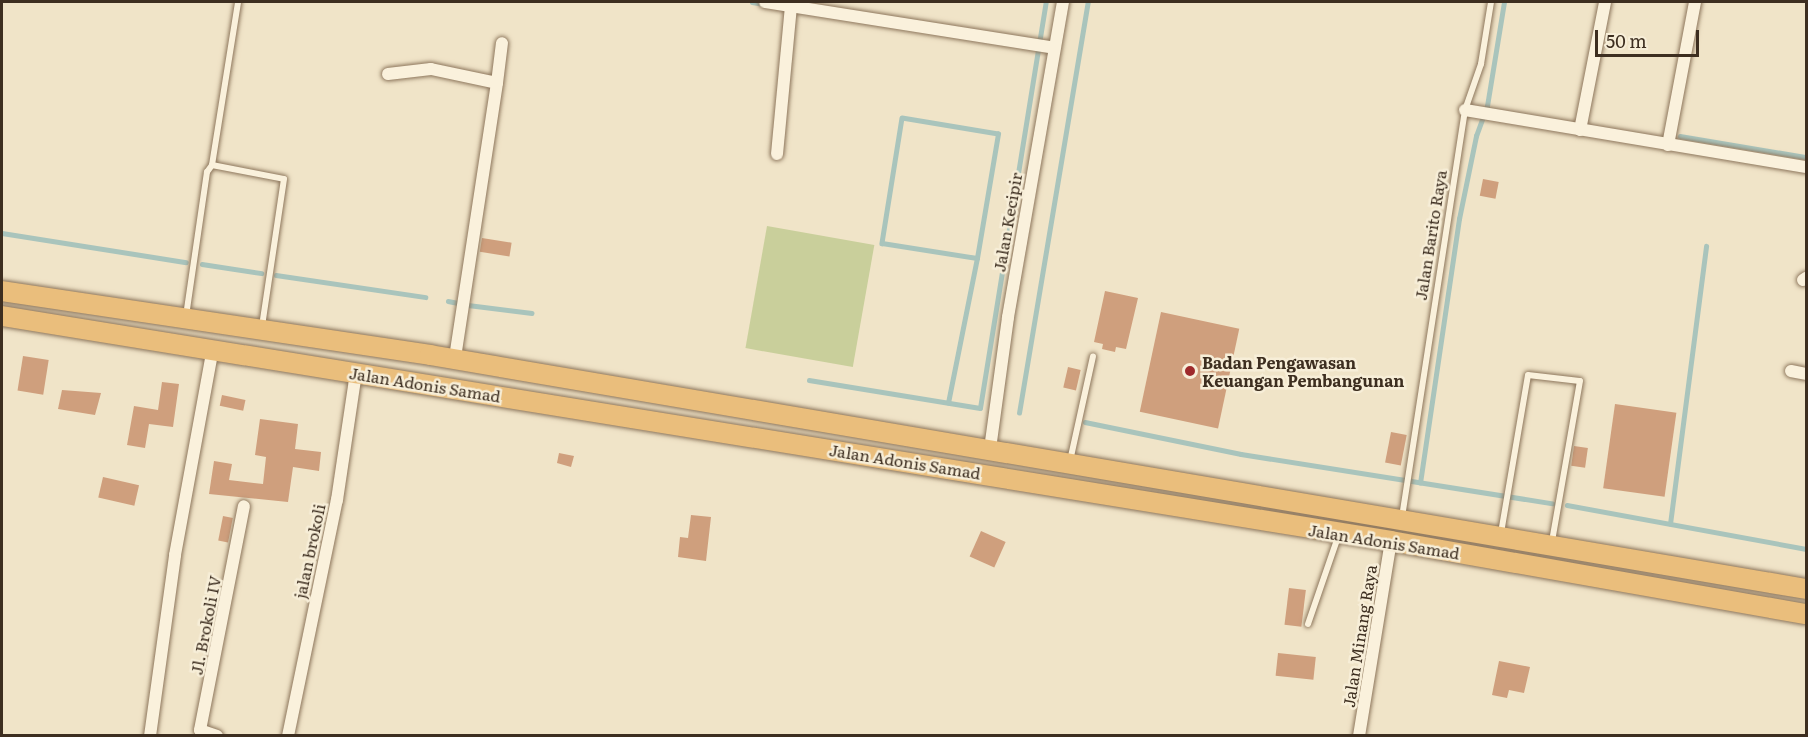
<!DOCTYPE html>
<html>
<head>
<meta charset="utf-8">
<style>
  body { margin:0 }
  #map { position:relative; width:1808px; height:737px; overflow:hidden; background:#f0e4c8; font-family:Literata,serif }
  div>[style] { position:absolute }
  .green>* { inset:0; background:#c9cf9b; transform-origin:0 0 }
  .stream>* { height:4.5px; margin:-2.25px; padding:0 2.25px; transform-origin:2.25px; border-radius:2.25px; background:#a9c4bc }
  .building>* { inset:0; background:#cf9f7d; transform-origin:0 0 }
  .roads { filter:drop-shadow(0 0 2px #8d765c) drop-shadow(0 0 2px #8d765c) }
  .service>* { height:6px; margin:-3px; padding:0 3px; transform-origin:3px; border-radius:3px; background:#faf1dc }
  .minor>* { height:12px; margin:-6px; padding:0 6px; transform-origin:6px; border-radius:6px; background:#faf1dc }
  .trunk>* { height:20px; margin:-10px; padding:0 10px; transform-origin:10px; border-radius:10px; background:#eabe7c }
  .dots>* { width:16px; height:16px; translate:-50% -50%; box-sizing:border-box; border:3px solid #f7eed8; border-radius:50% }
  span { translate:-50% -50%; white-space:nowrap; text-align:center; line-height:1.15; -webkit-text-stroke:5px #f7eed8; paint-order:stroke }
  .street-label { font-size:16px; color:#3d2e20 }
  .poi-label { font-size:16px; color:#3d2e20; font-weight:700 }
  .left { translate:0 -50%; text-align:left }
  .frame { position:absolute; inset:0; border:3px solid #3d2e20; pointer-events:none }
  .scale { position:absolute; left:1595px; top:30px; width:104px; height:27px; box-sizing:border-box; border:3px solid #3d2e20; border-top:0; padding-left:8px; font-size:18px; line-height:21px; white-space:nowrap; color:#3d2e20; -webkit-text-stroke:4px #f7eed8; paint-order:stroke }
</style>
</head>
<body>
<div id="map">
  <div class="green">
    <i style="left:767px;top:226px;width:109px;height:124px;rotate:10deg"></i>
  </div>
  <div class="stream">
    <i style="left:752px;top:2px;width:12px;rotate:9deg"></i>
    <i style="left:1680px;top:136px;width:128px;rotate:9.5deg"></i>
    <i style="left:2px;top:233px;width:186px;rotate:9deg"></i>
    <i style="left:202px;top:264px;width:60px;rotate:8.7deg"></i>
    <i style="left:276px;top:275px;width:151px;rotate:8.4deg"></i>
    <i style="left:448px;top:301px;width:10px;rotate:11deg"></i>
    <i style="left:468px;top:305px;width:64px;rotate:7.1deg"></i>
    <i style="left:809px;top:380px;width:173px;rotate:9.3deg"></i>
    <i style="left:980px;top:408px;width:411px;rotate:-80.8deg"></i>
    <i style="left:948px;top:403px;width:148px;rotate:-78.7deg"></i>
    <i style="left:977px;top:258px;width:126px;rotate:-80.4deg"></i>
    <i style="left:998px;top:134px;width:97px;rotate:-170.5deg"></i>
    <i style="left:902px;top:118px;width:127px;rotate:99.1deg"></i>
    <i style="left:882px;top:243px;width:96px;rotate:9deg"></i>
    <i style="left:1019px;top:413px;width:417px;rotate:-80.5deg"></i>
    <i style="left:1085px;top:422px;width:159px;rotate:11.6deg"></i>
    <i style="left:1241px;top:454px;width:315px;rotate:9deg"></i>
    <i style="left:1420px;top:483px;width:267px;rotate:-81.6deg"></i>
    <i style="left:1459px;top:219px;width:85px;rotate:-78.4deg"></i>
    <i style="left:1476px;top:136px;width:32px;rotate:-70deg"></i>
    <i style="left:1487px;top:106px;width:105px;rotate:-80.7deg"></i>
    <i style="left:1567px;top:505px;width:243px;rotate:10.4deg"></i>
    <i style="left:1670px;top:524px;width:280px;rotate:-82.6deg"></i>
  </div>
  <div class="building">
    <i style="left:1483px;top:179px;width:16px;height:17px;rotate:11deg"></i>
    <i style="left:482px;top:238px;width:30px;height:14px;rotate:9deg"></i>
    <i style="clip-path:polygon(1105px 291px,1138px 298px,1126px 349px,1116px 347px,1115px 352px,1102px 349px,1103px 344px,1094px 342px)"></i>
    <i style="left:1161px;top:312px;width:80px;height:102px;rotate:12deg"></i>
    <i style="left:23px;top:356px;width:26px;height:35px;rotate:9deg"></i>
    <i style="left:1068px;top:367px;width:13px;height:21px;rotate:13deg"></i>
    <i style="clip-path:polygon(162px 382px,179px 384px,173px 427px,149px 424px,145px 448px,127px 445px,134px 406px,158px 410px)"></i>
    <i style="clip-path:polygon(62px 390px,101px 393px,95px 415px,58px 409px)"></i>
    <i style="left:222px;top:395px;width:24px;height:11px;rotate:12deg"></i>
    <i style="left:1615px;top:404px;width:62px;height:85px;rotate:8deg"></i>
    <i style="clip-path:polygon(260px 419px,298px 424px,295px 449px,321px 452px,319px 471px,293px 467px,288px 502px,209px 494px,214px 461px,232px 464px,229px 480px,263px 484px,266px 457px,255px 455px)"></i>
    <i style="left:1391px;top:432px;width:16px;height:31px;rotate:11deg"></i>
    <i style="left:1574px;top:446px;width:14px;height:20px;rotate:8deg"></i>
    <i style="clip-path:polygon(559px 453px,574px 456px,571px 467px,557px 463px)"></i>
    <i style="left:103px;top:477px;width:37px;height:21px;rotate:13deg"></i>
    <i style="clip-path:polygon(691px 515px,711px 517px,706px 561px,678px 557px,680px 537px,688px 538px)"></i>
    <i style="left:223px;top:516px;width:10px;height:25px;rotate:11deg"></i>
    <i style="left:981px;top:531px;width:27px;height:28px;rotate:24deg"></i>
    <i style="left:1289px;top:588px;width:17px;height:37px;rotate:7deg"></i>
    <i style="left:1278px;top:653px;width:38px;height:23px;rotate:6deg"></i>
    <i style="clip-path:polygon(1499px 661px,1530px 667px,1524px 693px,1509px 690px,1507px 698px,1492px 695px)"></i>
  </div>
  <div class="roads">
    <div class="service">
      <i style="left:212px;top:165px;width:165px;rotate:-80.9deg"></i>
      <i style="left:186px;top:316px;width:146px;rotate:-81.7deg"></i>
      <i style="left:207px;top:172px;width:9px;rotate:-54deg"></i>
      <i style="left:212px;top:165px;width:73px;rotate:11deg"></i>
      <i style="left:284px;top:179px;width:149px;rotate:98.5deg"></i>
      <i style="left:1070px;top:461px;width:107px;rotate:-77.6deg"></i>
      <i style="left:1402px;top:517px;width:412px;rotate:-81.2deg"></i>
      <i style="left:1465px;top:110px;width:49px;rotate:-70.8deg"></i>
      <i style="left:1481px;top:64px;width:63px;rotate:-80.8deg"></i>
      <i style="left:1501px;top:533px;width:160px;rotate:-80.3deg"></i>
      <i style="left:1528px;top:375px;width:52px;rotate:6.6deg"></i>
      <i style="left:1580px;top:381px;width:163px;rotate:99.9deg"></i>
      <i style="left:1308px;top:624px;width:92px;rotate:-71deg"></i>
    </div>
    <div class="minor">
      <i style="left:765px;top:2px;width:293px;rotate:9deg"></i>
      <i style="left:388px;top:74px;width:43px;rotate:-6.6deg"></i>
      <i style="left:431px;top:69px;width:67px;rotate:12deg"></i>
      <i style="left:497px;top:83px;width:279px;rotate:98.7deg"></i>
      <i style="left:497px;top:83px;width:40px;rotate:-82.9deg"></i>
      <i style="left:1465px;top:110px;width:346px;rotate:9.5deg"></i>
      <i style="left:1580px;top:130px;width:130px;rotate:-78.9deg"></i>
      <i style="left:1668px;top:145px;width:146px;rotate:-79.3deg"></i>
      <i style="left:777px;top:154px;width:150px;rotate:-84.6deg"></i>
      <i style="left:1803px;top:280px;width:4px;rotate:-34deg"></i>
      <i style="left:1791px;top:371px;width:15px;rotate:11deg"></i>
      <i style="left:990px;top:449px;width:133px;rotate:-82.2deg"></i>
      <i style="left:1008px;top:317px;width:320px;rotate:-80.1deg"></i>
      <i style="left:150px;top:736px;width:183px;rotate:-82.1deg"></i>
      <i style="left:175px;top:555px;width:210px;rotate:-79.6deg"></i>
      <i style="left:217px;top:736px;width:18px;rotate:-161deg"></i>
      <i style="left:200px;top:730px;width:228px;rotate:-78.9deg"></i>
      <i style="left:288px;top:736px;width:241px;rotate:-78.3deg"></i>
      <i style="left:337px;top:500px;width:128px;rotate:-81.5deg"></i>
      <i style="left:1359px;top:736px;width:198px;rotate:-80.7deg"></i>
    </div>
    <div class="trunk">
      <i style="left:2px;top:291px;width:433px;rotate:8.5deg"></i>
      <i style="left:430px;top:355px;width:1396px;rotate:9.65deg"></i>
      <i style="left:2px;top:316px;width:1407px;rotate:9.2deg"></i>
      <i style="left:1391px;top:541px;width:421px;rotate:10deg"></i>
    </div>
  </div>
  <div class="dots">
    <i style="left:1190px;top:371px;background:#9e2a2b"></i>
  </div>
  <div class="street-label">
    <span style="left:1007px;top:222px;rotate:-80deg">Jalan Kecipir</span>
    <span style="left:1430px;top:235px;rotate:-81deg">Jalan Barito Raya</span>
    <span style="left:425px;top:384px;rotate:9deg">Jalan Adonis Samad</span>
    <span style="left:905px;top:461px;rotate:9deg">Jalan Adonis Samad</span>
    <span style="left:1384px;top:541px;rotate:9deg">Jalan Adonis Samad</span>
    <span style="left:309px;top:551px;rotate:-78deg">jalan brokoli</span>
    <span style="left:205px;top:625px;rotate:-79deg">Jl. Brokoli IV</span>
    <span style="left:1359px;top:636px;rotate:-81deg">Jalan Minang Raya</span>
  </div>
  <div class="poi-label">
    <span class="left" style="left:1202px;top:371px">Badan Pengawasan<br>Keuangan Pembangunan</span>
  </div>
  <div class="frame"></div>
  <div class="scale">50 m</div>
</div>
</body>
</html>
